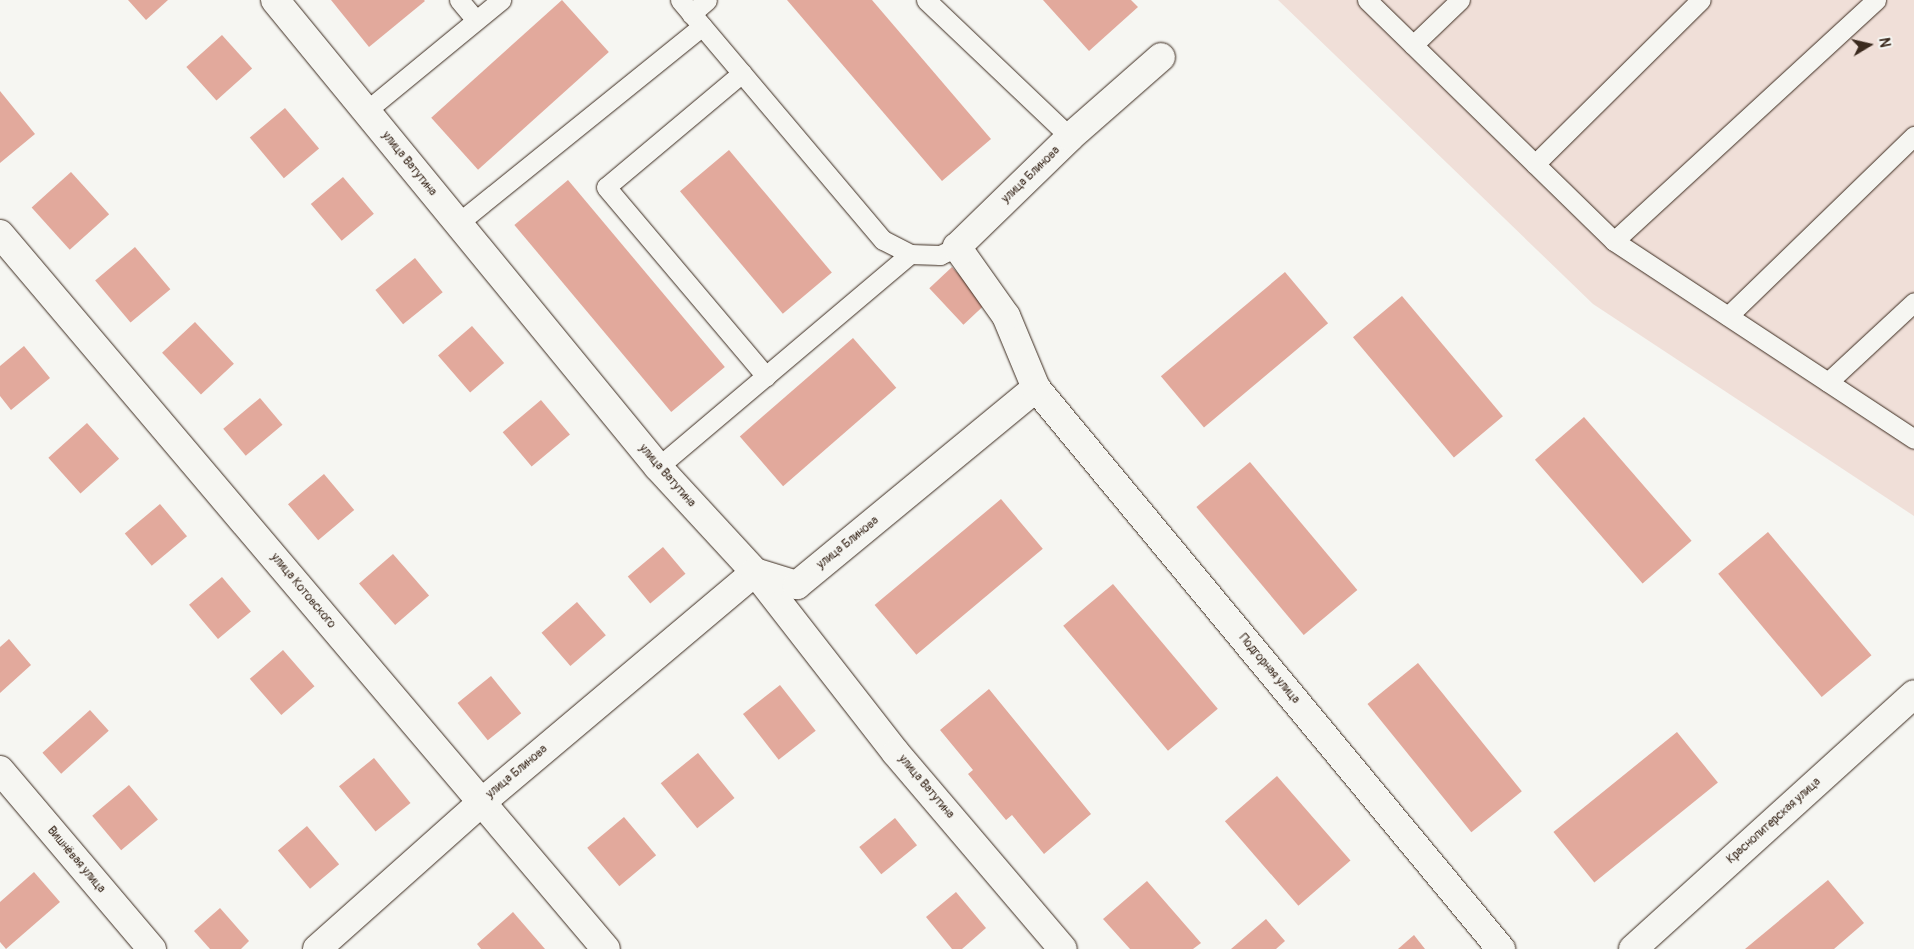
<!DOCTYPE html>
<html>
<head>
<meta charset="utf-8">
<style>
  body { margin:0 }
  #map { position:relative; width:1914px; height:949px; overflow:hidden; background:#f6f6f2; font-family:Pangolin,sans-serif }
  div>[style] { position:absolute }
  .built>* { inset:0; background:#f0dfd8 }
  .building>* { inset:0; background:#e2a99c; transform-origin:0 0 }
  .roads { filter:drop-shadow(0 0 1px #3b2a1e) drop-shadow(0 0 1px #3b2a1e) }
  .lane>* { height:19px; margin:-9.5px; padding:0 9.5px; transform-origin:9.5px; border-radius:9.5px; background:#f6f6f2 }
  .street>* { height:28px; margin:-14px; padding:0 14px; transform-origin:14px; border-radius:14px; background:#f6f6f2 }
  span { translate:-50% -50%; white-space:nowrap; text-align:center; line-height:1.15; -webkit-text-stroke:4px #f6f6f2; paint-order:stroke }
  .street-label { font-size:12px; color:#3b2a1e }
  .north { position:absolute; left:1844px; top:20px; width:50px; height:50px; -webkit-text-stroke:4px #f6f6f2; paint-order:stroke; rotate:81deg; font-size:14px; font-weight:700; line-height:20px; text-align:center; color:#3b2a1e }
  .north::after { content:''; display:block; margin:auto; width:18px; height:22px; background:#3b2a1e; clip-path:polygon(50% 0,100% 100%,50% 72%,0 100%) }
</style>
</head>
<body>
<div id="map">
  <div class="built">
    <i style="clip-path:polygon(1278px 0,1914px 0,1914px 516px,1593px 304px)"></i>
  </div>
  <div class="building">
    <i style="clip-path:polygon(128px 0,168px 0,146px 20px)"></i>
    <i style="clip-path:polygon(331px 0,424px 0,425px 1px,369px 47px)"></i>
    <i style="left:562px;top:0;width:70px;height:176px;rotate:48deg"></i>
    <i style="clip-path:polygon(787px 0,872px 0,991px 139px,942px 181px)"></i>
    <i style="clip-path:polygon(1043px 0,1131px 0,1138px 7px,1089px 51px)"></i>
    <i style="left:222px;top:35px;width:45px;height:48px;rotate:48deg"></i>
    <i style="clip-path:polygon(0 91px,35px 134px,0 163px)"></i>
    <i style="left:285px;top:108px;width:53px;height:46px;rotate:50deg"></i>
    <i style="left:729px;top:150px;width:160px;height:64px;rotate:50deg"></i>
    <i style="left:71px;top:172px;width:57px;height:53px;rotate:48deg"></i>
    <i style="left:343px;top:177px;width:48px;height:42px;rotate:50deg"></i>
    <i style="left:568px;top:180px;width:244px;height:70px;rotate:50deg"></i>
    <i style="left:135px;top:247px;width:55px;height:52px;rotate:50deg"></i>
    <i style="left:415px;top:258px;width:44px;height:51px;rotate:51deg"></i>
    <i style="left:952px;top:267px;width:50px;height:31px;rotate:47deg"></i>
    <i style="left:1285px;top:272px;width:67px;height:162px;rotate:50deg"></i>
    <i style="left:1402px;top:296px;width:157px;height:64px;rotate:50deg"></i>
    <i style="left:195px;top:322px;width:57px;height:45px;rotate:47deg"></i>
    <i style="left:472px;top:326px;width:49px;height:45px;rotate:49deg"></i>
    <i style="left:853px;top:338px;width:66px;height:150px;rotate:49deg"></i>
    <i style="clip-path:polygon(24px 346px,50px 378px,11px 410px,0 396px,0 366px)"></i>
    <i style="left:260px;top:398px;width:35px;height:48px;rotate:50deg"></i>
    <i style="left:541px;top:400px;width:45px;height:50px;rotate:50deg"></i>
    <i style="left:1584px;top:417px;width:164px;height:65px;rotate:49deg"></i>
    <i style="left:87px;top:423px;width:48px;height:52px;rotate:48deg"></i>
    <i style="left:1250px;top:462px;width:167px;height:70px;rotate:50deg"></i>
    <i style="left:324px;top:474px;width:47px;height:47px;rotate:50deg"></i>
    <i style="left:1001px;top:499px;width:65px;height:165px;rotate:50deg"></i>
    <i style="left:160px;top:504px;width:42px;height:46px;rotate:50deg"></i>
    <i style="left:1768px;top:532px;width:161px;height:65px;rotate:50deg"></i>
    <i style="left:663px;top:547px;width:35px;height:46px;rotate:50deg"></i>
    <i style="left:393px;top:554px;width:55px;height:45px;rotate:49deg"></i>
    <i style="left:222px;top:577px;width:45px;height:43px;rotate:50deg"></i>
    <i style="left:1113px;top:584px;width:163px;height:65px;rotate:50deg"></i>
    <i style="left:577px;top:602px;width:44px;height:47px;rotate:49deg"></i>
    <i style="clip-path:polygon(9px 639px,31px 665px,0 693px,0 647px)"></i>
    <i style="left:283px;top:650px;width:48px;height:44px;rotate:49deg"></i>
    <i style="left:1418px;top:663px;width:165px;height:65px;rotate:51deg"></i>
    <i style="left:491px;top:676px;width:48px;height:43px;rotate:51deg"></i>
    <i style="left:780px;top:685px;width:58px;height:47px;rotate:52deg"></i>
    <i style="clip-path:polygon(989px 689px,1091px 814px,1044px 854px,1012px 815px,1006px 820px,968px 774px,973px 770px,940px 730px)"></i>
    <i style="left:90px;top:710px;width:28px;height:64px;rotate:48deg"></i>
    <i style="left:1677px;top:732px;width:65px;height:159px;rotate:51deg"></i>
    <i style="left:698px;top:753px;width:58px;height:48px;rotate:51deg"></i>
    <i style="left:374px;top:758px;width:58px;height:45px;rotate:51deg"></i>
    <i style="left:1277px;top:776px;width:112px;height:69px;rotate:49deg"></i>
    <i style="left:129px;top:785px;width:45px;height:48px;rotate:50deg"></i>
    <i style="left:624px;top:817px;width:50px;height:48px;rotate:50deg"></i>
    <i style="left:895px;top:818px;width:35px;height:46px;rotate:51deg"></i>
    <i style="left:307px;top:826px;width:50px;height:38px;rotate:50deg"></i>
    <i style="clip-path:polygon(34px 872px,60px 902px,6px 949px,0 942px,0 902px)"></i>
    <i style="clip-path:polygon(1828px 880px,1864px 923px,1834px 949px,1745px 949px)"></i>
    <i style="clip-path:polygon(1147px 881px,1201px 943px,1193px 949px,1130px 949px,1103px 919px)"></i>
    <i style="clip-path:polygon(956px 892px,986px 928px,962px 949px,952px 949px,926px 917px)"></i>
    <i style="clip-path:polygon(220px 908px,249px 941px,241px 949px,210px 949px,194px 931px)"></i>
    <i style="clip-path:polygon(513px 912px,545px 949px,481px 949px,477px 944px)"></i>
    <i style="clip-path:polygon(1266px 919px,1285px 941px,1276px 949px,1231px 949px)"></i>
    <i style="clip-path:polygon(1414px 935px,1425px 949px,1398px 949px)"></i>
  </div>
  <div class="roads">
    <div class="lane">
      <i style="left:459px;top:0;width:26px;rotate:50deg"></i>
      <i style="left:680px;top:0;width:314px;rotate:49.8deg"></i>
      <i style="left:883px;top:240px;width:30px;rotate:27deg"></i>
      <i style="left:910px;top:254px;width:30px;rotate:2deg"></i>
      <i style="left:940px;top:255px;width:19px;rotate:-25deg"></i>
      <i style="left:926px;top:0;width:199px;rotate:43.6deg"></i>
      <i style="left:1367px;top:0;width:345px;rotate:44.3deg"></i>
      <i style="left:1614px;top:241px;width:359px;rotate:33.4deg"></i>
      <i style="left:691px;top:14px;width:21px;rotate:-41deg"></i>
      <i style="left:1413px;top:45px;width:65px;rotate:-43.8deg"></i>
      <i style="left:742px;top:73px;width:177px;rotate:140deg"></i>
      <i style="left:606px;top:187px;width:248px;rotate:49.8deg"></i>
      <i style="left:366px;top:111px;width:175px;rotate:-39.4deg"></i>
      <i style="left:1535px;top:164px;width:233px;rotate:-44.7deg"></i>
      <i style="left:457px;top:224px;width:315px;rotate:-38.9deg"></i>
      <i style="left:1614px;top:241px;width:356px;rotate:-42.6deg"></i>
      <i style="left:1728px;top:316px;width:259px;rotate:-44.1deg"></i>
      <i style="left:1828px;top:382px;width:117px;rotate:-42.9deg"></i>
      <i style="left:658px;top:467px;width:330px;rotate:-40.2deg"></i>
    </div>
    <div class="street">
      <i style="left:275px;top:0;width:604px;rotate:50.64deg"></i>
      <i style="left:658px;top:467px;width:143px;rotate:47.3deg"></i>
      <i style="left:755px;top:572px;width:229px;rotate:52.1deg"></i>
      <i style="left:896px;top:753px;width:257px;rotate:49.6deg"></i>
      <i style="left:0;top:234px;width:937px;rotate:49.72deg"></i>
      <i style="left:1036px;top:388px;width:729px;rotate:50.35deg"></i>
      <i style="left:0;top:770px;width:235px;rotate:49.7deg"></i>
      <i style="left:317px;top:949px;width:221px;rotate:-41.7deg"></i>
      <i style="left:482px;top:802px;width:357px;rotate:-40.1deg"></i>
      <i style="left:755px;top:572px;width:44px;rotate:17.2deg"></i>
      <i style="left:797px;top:585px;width:310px;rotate:-39.5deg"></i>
      <i style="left:1036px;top:388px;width:78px;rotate:-112.6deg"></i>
      <i style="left:1006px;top:316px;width:85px;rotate:-125.4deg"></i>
      <i style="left:957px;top:247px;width:158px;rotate:-44.2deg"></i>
      <i style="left:1070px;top:137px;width:121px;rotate:-41.3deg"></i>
      <i style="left:1633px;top:949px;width:379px;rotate:-42.2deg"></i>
    </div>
  </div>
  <div class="street-label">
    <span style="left:409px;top:164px;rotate:51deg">улица Ватутина</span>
    <span style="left:1031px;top:175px;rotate:-44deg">улица Блинова</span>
    <span style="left:667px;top:476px;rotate:49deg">улица Ватутина</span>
    <span style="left:848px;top:543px;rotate:-39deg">улица Блинова</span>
    <span style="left:303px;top:591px;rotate:50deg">улица Котовского</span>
    <span style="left:1269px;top:669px;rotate:50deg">Подгорная улица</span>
    <span style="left:517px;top:772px;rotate:-40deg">улица Блинова</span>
    <span style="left:926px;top:787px;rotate:50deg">улица Ватутина</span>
    <span style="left:1774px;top:821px;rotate:-42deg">Краснопитерская улица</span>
    <span style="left:76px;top:860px;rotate:50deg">Вишнёвая улица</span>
  </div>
  <div class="north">N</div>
</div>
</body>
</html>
